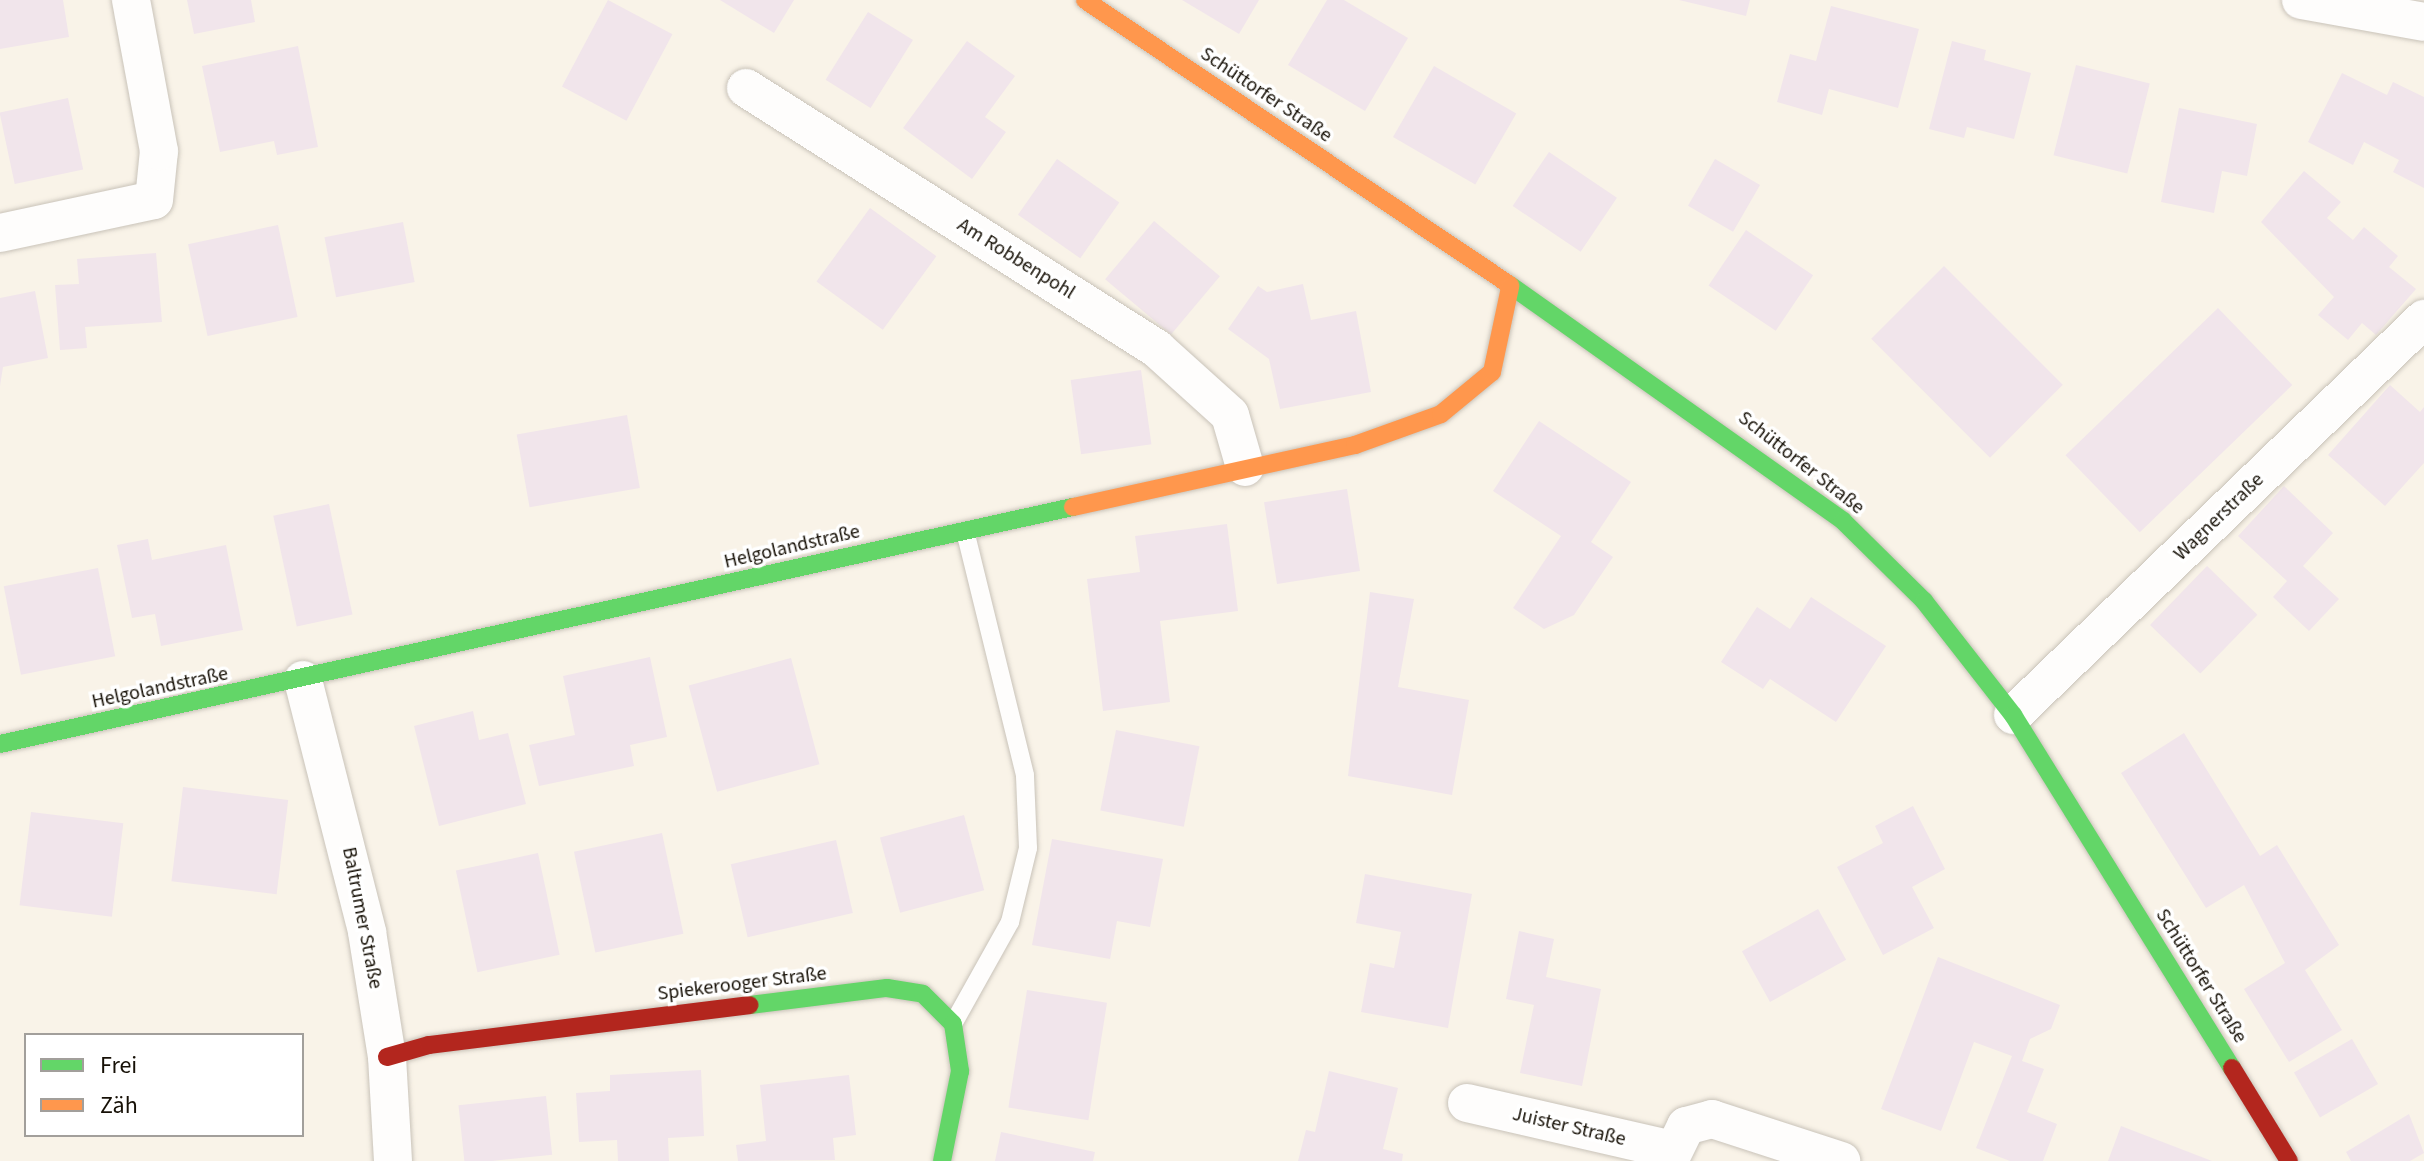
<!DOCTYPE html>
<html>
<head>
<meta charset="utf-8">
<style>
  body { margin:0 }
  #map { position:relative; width:2424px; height:1161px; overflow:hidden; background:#f9f3e8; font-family:"Source Sans 3",sans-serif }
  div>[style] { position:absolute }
  .building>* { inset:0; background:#f1e5eb; transform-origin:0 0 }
  .roads { filter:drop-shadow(0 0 2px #c9c3b9) drop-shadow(0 0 2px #c9c3b9) }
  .lane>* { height:18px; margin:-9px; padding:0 9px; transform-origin:9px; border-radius:9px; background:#fefdfc }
  .street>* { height:38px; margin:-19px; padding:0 19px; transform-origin:19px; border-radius:19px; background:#fefdfc }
  .fast>* { height:18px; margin:-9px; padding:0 9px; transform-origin:9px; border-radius:9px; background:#63d668 }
  .slow>* { height:18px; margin:-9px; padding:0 9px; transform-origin:9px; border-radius:9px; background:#ff974d }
  .jam>* { height:18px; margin:-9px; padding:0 9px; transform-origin:9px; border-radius:9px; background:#b3261e }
  span { translate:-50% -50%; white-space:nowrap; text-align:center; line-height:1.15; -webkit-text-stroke:7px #fff; paint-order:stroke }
  .street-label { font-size:20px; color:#161006 }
  .legend { position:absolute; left:24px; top:1033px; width:280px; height:104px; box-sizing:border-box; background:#fff; border:2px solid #a29f9b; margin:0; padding:10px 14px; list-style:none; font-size:24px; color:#161006 }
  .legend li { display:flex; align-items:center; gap:16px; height:40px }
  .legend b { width:40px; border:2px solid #a29f9b }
</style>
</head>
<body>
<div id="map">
  <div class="building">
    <i style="clip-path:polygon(0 0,63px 0,69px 37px,0 49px)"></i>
    <i style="clip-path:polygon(187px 0,251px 0,255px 22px,194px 34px)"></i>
    <i style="left:608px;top:0;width:73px;height:98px;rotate:28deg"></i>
    <i style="clip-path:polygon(720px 0,794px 0,774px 33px)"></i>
    <i style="clip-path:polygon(1182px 0,1259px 0,1239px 34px)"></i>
    <i style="clip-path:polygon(1327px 0,1344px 0,1408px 38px,1365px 111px,1288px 65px)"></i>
    <i style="clip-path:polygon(1679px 0,1750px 0,1746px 16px)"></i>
    <i style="clip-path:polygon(1831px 6px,1919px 29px,1898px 108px,1829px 89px,1822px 115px,1777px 102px,1790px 54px,1816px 61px)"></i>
    <i style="left:868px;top:12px;width:53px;height:80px;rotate:32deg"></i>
    <i style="clip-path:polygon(967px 41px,1015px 76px,985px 117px,1006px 132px,972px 179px,903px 128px)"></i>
    <i style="clip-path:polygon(1952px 41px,1986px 50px,1984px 60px,2031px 73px,2014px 139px,1967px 127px,1964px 138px,1929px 129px)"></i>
    <i style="clip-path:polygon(298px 46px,318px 147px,277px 155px,274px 141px,220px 152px,202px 66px)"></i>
    <i style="left:2076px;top:65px;width:76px;height:93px;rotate:14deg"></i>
    <i style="left:1434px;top:66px;width:95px;height:82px;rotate:30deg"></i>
    <i style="clip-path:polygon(2342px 73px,2387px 95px,2393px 82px,2424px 97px,2424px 188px,2393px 172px,2399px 160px,2364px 142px,2353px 165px,2308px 142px)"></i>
    <i style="left:68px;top:98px;width:73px;height:70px;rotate:78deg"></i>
    <i style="clip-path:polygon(2179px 108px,2257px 124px,2247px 176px,2222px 171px,2214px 213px,2161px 202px)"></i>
    <i style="left:1549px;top:152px;width:82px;height:65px;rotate:34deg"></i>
    <i style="left:1057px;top:159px;width:76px;height:68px;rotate:35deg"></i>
    <i style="left:1715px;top:159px;width:52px;height:54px;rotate:30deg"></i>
    <i style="clip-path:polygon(2304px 171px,2341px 202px,2327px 218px,2353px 240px,2364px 227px,2398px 256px,2389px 267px,2416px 289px,2376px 335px,2362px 323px,2348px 340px,2318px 315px,2334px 297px,2261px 222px)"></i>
    <i style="left:870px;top:208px;width:82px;height:91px;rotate:36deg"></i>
    <i style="left:1154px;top:221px;width:86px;height:76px;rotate:40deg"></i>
    <i style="left:403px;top:222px;width:61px;height:80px;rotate:79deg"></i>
    <i style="left:278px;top:225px;width:94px;height:92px;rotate:78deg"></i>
    <i style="left:1746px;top:230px;width:81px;height:67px;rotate:34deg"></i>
    <i style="clip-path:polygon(156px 253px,162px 322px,85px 327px,87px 348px,60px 350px,55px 285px,79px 284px,77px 259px)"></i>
    <i style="left:1944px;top:266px;width:168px;height:103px;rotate:45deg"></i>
    <i style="clip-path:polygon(1303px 284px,1311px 320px,1356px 311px,1371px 392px,1280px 409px,1269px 359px,1228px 329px,1258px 286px,1267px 292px)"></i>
    <i style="clip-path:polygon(35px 291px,48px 358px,3px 367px,0 386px,0 298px)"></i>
    <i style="left:2218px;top:308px;width:107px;height:212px;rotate:46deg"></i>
    <i style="left:1141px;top:370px;width:75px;height:71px;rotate:82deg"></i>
    <i style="clip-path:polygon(2390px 385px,2420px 412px,2424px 407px,2424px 463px,2385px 506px,2328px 455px)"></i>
    <i style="left:627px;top:415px;width:74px;height:112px;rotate:80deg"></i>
    <i style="clip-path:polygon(1539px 421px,1631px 482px,1591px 542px,1613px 557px,1574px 615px,1544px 629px,1513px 608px,1561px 536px,1493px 491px)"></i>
    <i style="clip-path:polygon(2284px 486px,2333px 533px,2303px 566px,2339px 599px,2309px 631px,2273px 597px,2287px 581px,2238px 536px)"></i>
    <i style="left:1347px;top:489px;width:83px;height:84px;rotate:81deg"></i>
    <i style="left:329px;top:504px;width:113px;height:57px;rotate:78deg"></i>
    <i style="clip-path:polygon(1227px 524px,1238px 611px,1160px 621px,1170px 702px,1103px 711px,1087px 579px,1140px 572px,1135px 536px)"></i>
    <i style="clip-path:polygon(148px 539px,152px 560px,226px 545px,243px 630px,161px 646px,155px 614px,132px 618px,117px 545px)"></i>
    <i style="left:2207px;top:566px;width:70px;height:82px;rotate:44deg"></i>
    <i style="left:98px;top:568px;width:90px;height:96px;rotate:79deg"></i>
    <i style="clip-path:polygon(1370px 592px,1414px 599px,1398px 687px,1469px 700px,1452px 795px,1348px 776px)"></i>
    <i style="clip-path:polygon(1811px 597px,1886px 646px,1836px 722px,1770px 679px,1763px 689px,1721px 662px,1757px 607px,1790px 629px)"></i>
    <i style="clip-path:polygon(650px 657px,667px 737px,630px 745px,634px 766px,539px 786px,529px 745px,575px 735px,563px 676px)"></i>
    <i style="left:791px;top:658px;width:110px;height:106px;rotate:75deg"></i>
    <i style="clip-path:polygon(473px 711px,479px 740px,508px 733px,526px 804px,439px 826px,414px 726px)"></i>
    <i style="left:1116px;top:730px;width:85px;height:82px;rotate:11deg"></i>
    <i style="clip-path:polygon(2184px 733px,2260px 856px,2277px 845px,2339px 945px,2305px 970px,2342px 1030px,2289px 1062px,2244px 989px,2285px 963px,2244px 885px,2206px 908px,2121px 773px)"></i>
    <i style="left:183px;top:787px;width:106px;height:95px;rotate:7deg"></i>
    <i style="clip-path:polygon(1913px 806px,1945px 869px,1912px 887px,1934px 928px,1883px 955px,1837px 867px,1883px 843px,1875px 826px)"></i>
    <i style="left:31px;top:812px;width:93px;height:94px;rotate:7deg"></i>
    <i style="left:964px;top:815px;width:78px;height:87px;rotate:75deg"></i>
    <i style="left:662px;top:833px;width:103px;height:90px;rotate:78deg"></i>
    <i style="clip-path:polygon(1052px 839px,1163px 859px,1150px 927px,1117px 921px,1110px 959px,1032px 945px)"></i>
    <i style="left:836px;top:840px;width:75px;height:108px;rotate:77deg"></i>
    <i style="left:538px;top:853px;width:104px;height:84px;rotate:78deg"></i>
    <i style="clip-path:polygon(1365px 874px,1472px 894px,1448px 1028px,1361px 1012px,1370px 963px,1394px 968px,1401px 932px,1356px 923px)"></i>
    <i style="left:1818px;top:909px;width:58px;height:87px;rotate:61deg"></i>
    <i style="clip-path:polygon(1519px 931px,1554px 939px,1546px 977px,1601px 989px,1582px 1086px,1520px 1073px,1534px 1005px,1506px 999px)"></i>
    <i style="clip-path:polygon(1938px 957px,2060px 1005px,2051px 1029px,2030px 1039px,2022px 1061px,2044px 1069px,2027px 1112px,2057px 1124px,2043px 1161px,2010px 1161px,1976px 1148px,2012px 1056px,1974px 1042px,1941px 1131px,1881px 1109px)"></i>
    <i style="left:1027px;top:990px;width:81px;height:119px;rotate:9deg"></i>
    <i style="left:2352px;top:1039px;width:52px;height:67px;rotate:60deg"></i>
    <i style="clip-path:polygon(701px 1070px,704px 1136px,668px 1138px,669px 1161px,618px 1161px,617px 1140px,579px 1142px,576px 1093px,610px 1091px,610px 1075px)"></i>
    <i style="clip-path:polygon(1329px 1071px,1398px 1088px,1383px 1149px,1403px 1154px,1402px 1161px,1298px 1161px,1306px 1130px,1315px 1132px)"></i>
    <i style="clip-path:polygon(849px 1075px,856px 1135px,833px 1138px,835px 1160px,738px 1161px,736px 1145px,766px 1141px,760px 1085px)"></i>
    <i style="left:546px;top:1096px;width:59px;height:88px;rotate:84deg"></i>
    <i style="clip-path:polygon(2409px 1114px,2424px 1153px,2410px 1161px,2351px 1161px,2346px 1152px)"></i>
    <i style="clip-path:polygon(2121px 1126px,2212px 1161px,2108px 1161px)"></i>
    <i style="clip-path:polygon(1001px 1132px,1095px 1152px,1093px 1161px,995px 1161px)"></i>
  </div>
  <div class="roads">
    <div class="lane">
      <i style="left:953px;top:1024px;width:117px;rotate:-60.8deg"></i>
      <i style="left:1010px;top:922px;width:76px;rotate:-76.3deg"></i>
      <i style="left:1028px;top:848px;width:73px;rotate:-92.4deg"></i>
      <i style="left:1025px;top:775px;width:251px;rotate:-103.8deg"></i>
    </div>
    <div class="street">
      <i style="left:2301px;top:0;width:125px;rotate:10.1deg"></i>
      <i style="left:746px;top:88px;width:487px;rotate:32.4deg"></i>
      <i style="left:1157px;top:349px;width:98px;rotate:42.1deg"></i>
      <i style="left:1230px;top:415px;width:54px;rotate:73.9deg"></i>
      <i style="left:0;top:233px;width:157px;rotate:-12.1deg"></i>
      <i style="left:154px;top:200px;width:49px;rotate:-84.2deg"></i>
      <i style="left:159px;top:151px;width:154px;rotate:-100.5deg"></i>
      <i style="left:303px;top:680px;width:260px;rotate:75.7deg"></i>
      <i style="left:367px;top:932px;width:127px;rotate:80.9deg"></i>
      <i style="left:387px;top:1057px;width:104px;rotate:86.7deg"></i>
      <i style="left:2013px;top:715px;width:571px;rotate:-43.94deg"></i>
      <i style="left:1467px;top:1103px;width:210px;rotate:12.9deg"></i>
      <i style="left:1669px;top:1161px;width:39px;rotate:-64deg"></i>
      <i style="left:1686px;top:1126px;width:27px;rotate:-15deg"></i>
      <i style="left:1712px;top:1119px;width:136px;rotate:18deg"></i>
    </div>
    <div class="fast">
      <i style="left:1510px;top:285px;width:408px;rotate:35.3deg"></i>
      <i style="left:1843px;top:521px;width:114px;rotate:44.6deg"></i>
      <i style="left:1924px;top:601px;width:145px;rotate:52deg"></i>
      <i style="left:2013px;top:715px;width:415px;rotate:58.2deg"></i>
      <i style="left:0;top:744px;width:1099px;rotate:-12.46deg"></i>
      <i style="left:750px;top:1005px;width:138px;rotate:-7.1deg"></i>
      <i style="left:887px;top:988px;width:36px;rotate:9deg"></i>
      <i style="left:923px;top:994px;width:42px;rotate:45deg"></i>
      <i style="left:953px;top:1024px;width:48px;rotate:81.5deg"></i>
      <i style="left:960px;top:1071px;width:92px;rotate:101.3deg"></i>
    </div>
    <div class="slow">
      <i style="left:1085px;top:0;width:512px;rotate:33.85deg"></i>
      <i style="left:1073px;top:507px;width:289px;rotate:-12.4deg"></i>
      <i style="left:1355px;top:445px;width:91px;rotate:-19.8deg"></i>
      <i style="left:1441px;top:414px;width:66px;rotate:-39.5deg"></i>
      <i style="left:1492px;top:372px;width:87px;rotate:-78deg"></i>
    </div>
    <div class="jam">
      <i style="left:387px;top:1057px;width:44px;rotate:-15.9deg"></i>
      <i style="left:429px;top:1045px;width:323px;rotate:-7.1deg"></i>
      <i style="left:2232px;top:1068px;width:109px;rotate:58.5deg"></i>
    </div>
  </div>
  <div class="street-label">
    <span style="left:1266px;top:95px;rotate:34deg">Schüttorfer Straße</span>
    <span style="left:1016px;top:259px;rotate:32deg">Am Robbenpohl</span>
    <span style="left:1801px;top:463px;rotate:38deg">Schüttorfer Straße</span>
    <span style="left:2219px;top:517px;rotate:-44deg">Wagnerstraße</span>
    <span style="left:792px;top:547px;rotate:-13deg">Helgolandstraße</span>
    <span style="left:160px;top:688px;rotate:-12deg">Helgolandstraße</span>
    <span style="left:362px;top:918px;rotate:79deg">Baltrumer Straße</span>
    <span style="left:2201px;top:976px;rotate:58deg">Schüttorfer Straße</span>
    <span style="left:742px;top:984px;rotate:-7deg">Spiekerooger Straße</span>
    <span style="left:1569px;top:1127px;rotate:13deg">Juister Straße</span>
  </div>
  <ul class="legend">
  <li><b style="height:10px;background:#63d668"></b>Frei</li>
  <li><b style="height:10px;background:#ff974d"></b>Zäh</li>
  </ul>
</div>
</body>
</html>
